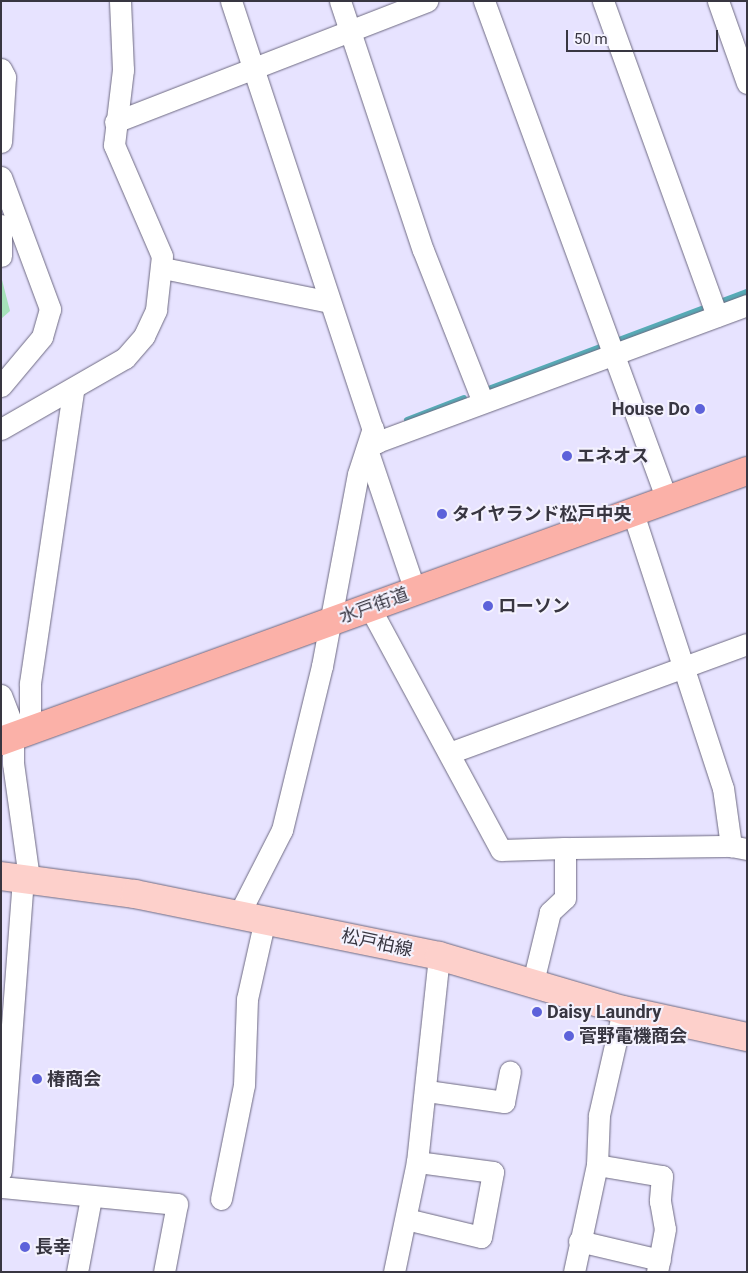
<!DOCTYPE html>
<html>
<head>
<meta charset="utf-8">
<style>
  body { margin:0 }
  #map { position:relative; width:748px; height:1273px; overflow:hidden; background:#e7e3ff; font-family:Roboto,"Noto Sans JP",sans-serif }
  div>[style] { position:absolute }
  .green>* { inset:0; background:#a6e2ba }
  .stream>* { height:6px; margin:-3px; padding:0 3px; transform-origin:3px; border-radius:3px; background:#57abb6 }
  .roads { filter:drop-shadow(0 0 1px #6e6a82) drop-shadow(0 0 1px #6e6a82) }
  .minor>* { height:21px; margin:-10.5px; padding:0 10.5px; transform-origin:10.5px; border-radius:10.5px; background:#fff }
  .major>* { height:28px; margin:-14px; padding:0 14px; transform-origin:14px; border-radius:14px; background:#fdd0cb }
  .highway>* { height:28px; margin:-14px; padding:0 14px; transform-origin:14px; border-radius:14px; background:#fbb1a8 }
  .dots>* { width:14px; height:14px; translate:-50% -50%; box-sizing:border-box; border:2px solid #f4f2fe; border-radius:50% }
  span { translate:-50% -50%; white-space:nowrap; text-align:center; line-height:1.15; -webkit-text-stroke:4px #f4f2fe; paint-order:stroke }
  .poi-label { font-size:18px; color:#383641; font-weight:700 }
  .right { translate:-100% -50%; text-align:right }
  .left { translate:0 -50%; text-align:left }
  .street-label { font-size:18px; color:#383641 }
  .frame { position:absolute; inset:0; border:2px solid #383641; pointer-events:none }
  .scale { position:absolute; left:566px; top:30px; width:152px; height:22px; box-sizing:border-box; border:2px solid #383641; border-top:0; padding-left:6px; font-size:15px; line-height:18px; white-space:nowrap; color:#383641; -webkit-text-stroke:4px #f4f2fe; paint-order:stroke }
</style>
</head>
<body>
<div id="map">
  <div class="green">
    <i style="clip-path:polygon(1px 276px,10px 311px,1px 319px)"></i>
  </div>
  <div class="stream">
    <i style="left:491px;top:388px;width:273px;rotate:-20.6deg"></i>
    <i style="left:407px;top:420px;width:61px;rotate:-21.1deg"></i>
  </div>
  <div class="roads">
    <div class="minor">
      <i style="left:231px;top:1px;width:465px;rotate:71.7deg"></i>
      <i style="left:377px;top:442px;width:395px;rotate:-20.3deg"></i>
      <i style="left:340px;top:1px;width:262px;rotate:71.6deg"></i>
      <i style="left:423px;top:250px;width:163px;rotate:68.5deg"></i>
      <i style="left:484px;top:1px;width:531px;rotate:69.86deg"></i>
      <i style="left:603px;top:1px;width:335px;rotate:70.1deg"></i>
      <i style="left:718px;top:1px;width:87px;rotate:70.5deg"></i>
      <i style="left:1px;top:69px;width:9px;rotate:63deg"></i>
      <i style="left:5px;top:77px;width:65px;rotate:93.5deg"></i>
      <i style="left:115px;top:122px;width:335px;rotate:-21.2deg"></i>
      <i style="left:1px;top:177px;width:141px;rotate:69.6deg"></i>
      <i style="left:50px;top:309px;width:29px;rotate:106deg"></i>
      <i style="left:42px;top:337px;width:64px;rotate:129.9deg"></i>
      <i style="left:1px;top:225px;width:31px;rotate:90deg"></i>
      <i style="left:163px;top:268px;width:170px;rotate:11.5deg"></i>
      <i style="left:1px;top:429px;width:143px;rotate:-29.8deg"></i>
      <i style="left:125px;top:358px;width:29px;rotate:-49deg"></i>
      <i style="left:144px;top:336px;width:29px;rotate:-65deg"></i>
      <i style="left:156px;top:310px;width:54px;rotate:-83.7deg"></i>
      <i style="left:162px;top:256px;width:121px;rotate:-113.4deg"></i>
      <i style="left:114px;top:145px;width:76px;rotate:-83.2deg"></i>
      <i style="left:123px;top:70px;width:69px;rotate:-92.5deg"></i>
      <i style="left:367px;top:449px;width:150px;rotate:71.3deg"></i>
      <i style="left:633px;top:513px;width:289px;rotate:71.9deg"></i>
      <i style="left:723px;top:788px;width:59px;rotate:82.1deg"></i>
      <i style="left:731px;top:846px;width:16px;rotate:11deg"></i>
      <i style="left:370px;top:608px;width:275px;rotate:61.6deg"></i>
      <i style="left:501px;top:850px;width:64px;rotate:-1.8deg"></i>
      <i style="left:565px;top:848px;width:50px;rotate:90deg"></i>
      <i style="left:565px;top:898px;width:21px;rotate:137deg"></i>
      <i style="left:550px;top:912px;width:72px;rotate:103.7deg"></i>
      <i style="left:1px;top:695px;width:34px;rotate:69deg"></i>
      <i style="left:13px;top:727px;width:36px;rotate:90deg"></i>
      <i style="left:13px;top:763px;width:117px;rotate:82.1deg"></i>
      <i style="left:30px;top:732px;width:49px;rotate:-90deg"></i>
      <i style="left:30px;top:683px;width:295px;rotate:-81.6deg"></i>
      <i style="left:452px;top:752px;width:314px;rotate:-20.1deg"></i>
      <i style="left:565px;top:848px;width:166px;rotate:-0.7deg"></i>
      <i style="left:239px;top:914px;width:94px;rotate:-62.9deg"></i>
      <i style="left:282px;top:830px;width:169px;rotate:-76.3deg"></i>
      <i style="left:322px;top:666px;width:195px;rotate:-79.4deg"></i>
      <i style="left:358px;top:474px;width:48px;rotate:-71.9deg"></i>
      <i style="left:427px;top:1091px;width:78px;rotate:8.1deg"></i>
      <i style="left:504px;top:1102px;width:31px;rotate:-79deg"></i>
      <i style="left:597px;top:1165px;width:66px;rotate:9.6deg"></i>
      <i style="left:662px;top:1176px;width:25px;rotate:95deg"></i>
      <i style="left:660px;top:1201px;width:28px;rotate:80deg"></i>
      <i style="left:665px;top:1229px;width:44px;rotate:100.5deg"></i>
      <i style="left:1px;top:1171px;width:293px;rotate:-85.7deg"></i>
      <i style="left:1px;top:1187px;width:177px;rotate:5.5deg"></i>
      <i style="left:177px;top:1204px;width:69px;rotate:100.8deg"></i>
      <i style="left:221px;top:1199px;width:116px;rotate:-78.6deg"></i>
      <i style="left:244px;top:1085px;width:86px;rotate:-88deg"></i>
      <i style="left:247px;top:999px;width:82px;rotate:-77.3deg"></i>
      <i style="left:406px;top:1219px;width:77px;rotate:13.5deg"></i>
      <i style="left:481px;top:1237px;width:66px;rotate:-79.5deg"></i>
      <i style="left:493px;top:1172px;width:77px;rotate:-172.5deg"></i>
      <i style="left:579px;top:1241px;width:83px;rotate:13.2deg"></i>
      <i style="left:77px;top:1272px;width:75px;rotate:-79.3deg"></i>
      <i style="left:394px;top:1272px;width:112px;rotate:-78.2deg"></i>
      <i style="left:417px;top:1162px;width:207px;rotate:-83.9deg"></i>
      <i style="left:574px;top:1272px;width:109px;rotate:-77.9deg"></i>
      <i style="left:597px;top:1165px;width:50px;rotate:-87.7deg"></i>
      <i style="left:599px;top:1115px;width:108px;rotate:-77.1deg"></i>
    </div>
    <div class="major">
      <i style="left:1px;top:876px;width:135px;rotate:7.7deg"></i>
      <i style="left:135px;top:894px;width:310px;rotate:11.5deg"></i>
      <i style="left:439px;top:956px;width:192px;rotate:16.4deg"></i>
      <i style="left:623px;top:1010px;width:127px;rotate:12.3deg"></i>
    </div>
    <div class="highway">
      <i style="left:1px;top:741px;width:793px;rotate:-19.9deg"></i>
    </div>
  </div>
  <div class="dots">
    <i style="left:700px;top:409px;background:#5d62da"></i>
    <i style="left:567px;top:456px;background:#5d62da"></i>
    <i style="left:442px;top:514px;background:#5d62da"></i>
    <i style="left:488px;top:606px;background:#5d62da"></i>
    <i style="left:537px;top:1012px;background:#5d62da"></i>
    <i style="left:569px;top:1036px;background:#5d62da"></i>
    <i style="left:37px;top:1079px;background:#5d62da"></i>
    <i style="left:25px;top:1247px;background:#5d62da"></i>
  </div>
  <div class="poi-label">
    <span class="right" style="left:690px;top:409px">House Do</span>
    <span class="left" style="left:577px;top:456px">エネオス</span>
    <span class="left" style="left:452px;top:514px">タイヤランド松戸中央</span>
    <span class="left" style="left:498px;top:606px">ローソン</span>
    <span class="left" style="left:547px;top:1012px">Daisy Laundry</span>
    <span class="left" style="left:579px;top:1036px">菅野電機商会</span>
    <span class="left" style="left:47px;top:1079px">椿商会</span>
    <span class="left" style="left:35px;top:1247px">長幸</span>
  </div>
  <div class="street-label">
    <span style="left:374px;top:606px;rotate:-20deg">水戸街道</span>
    <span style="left:377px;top:943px;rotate:12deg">松戸柏線</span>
  </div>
  <div class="frame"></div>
  <div class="scale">50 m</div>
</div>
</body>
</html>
